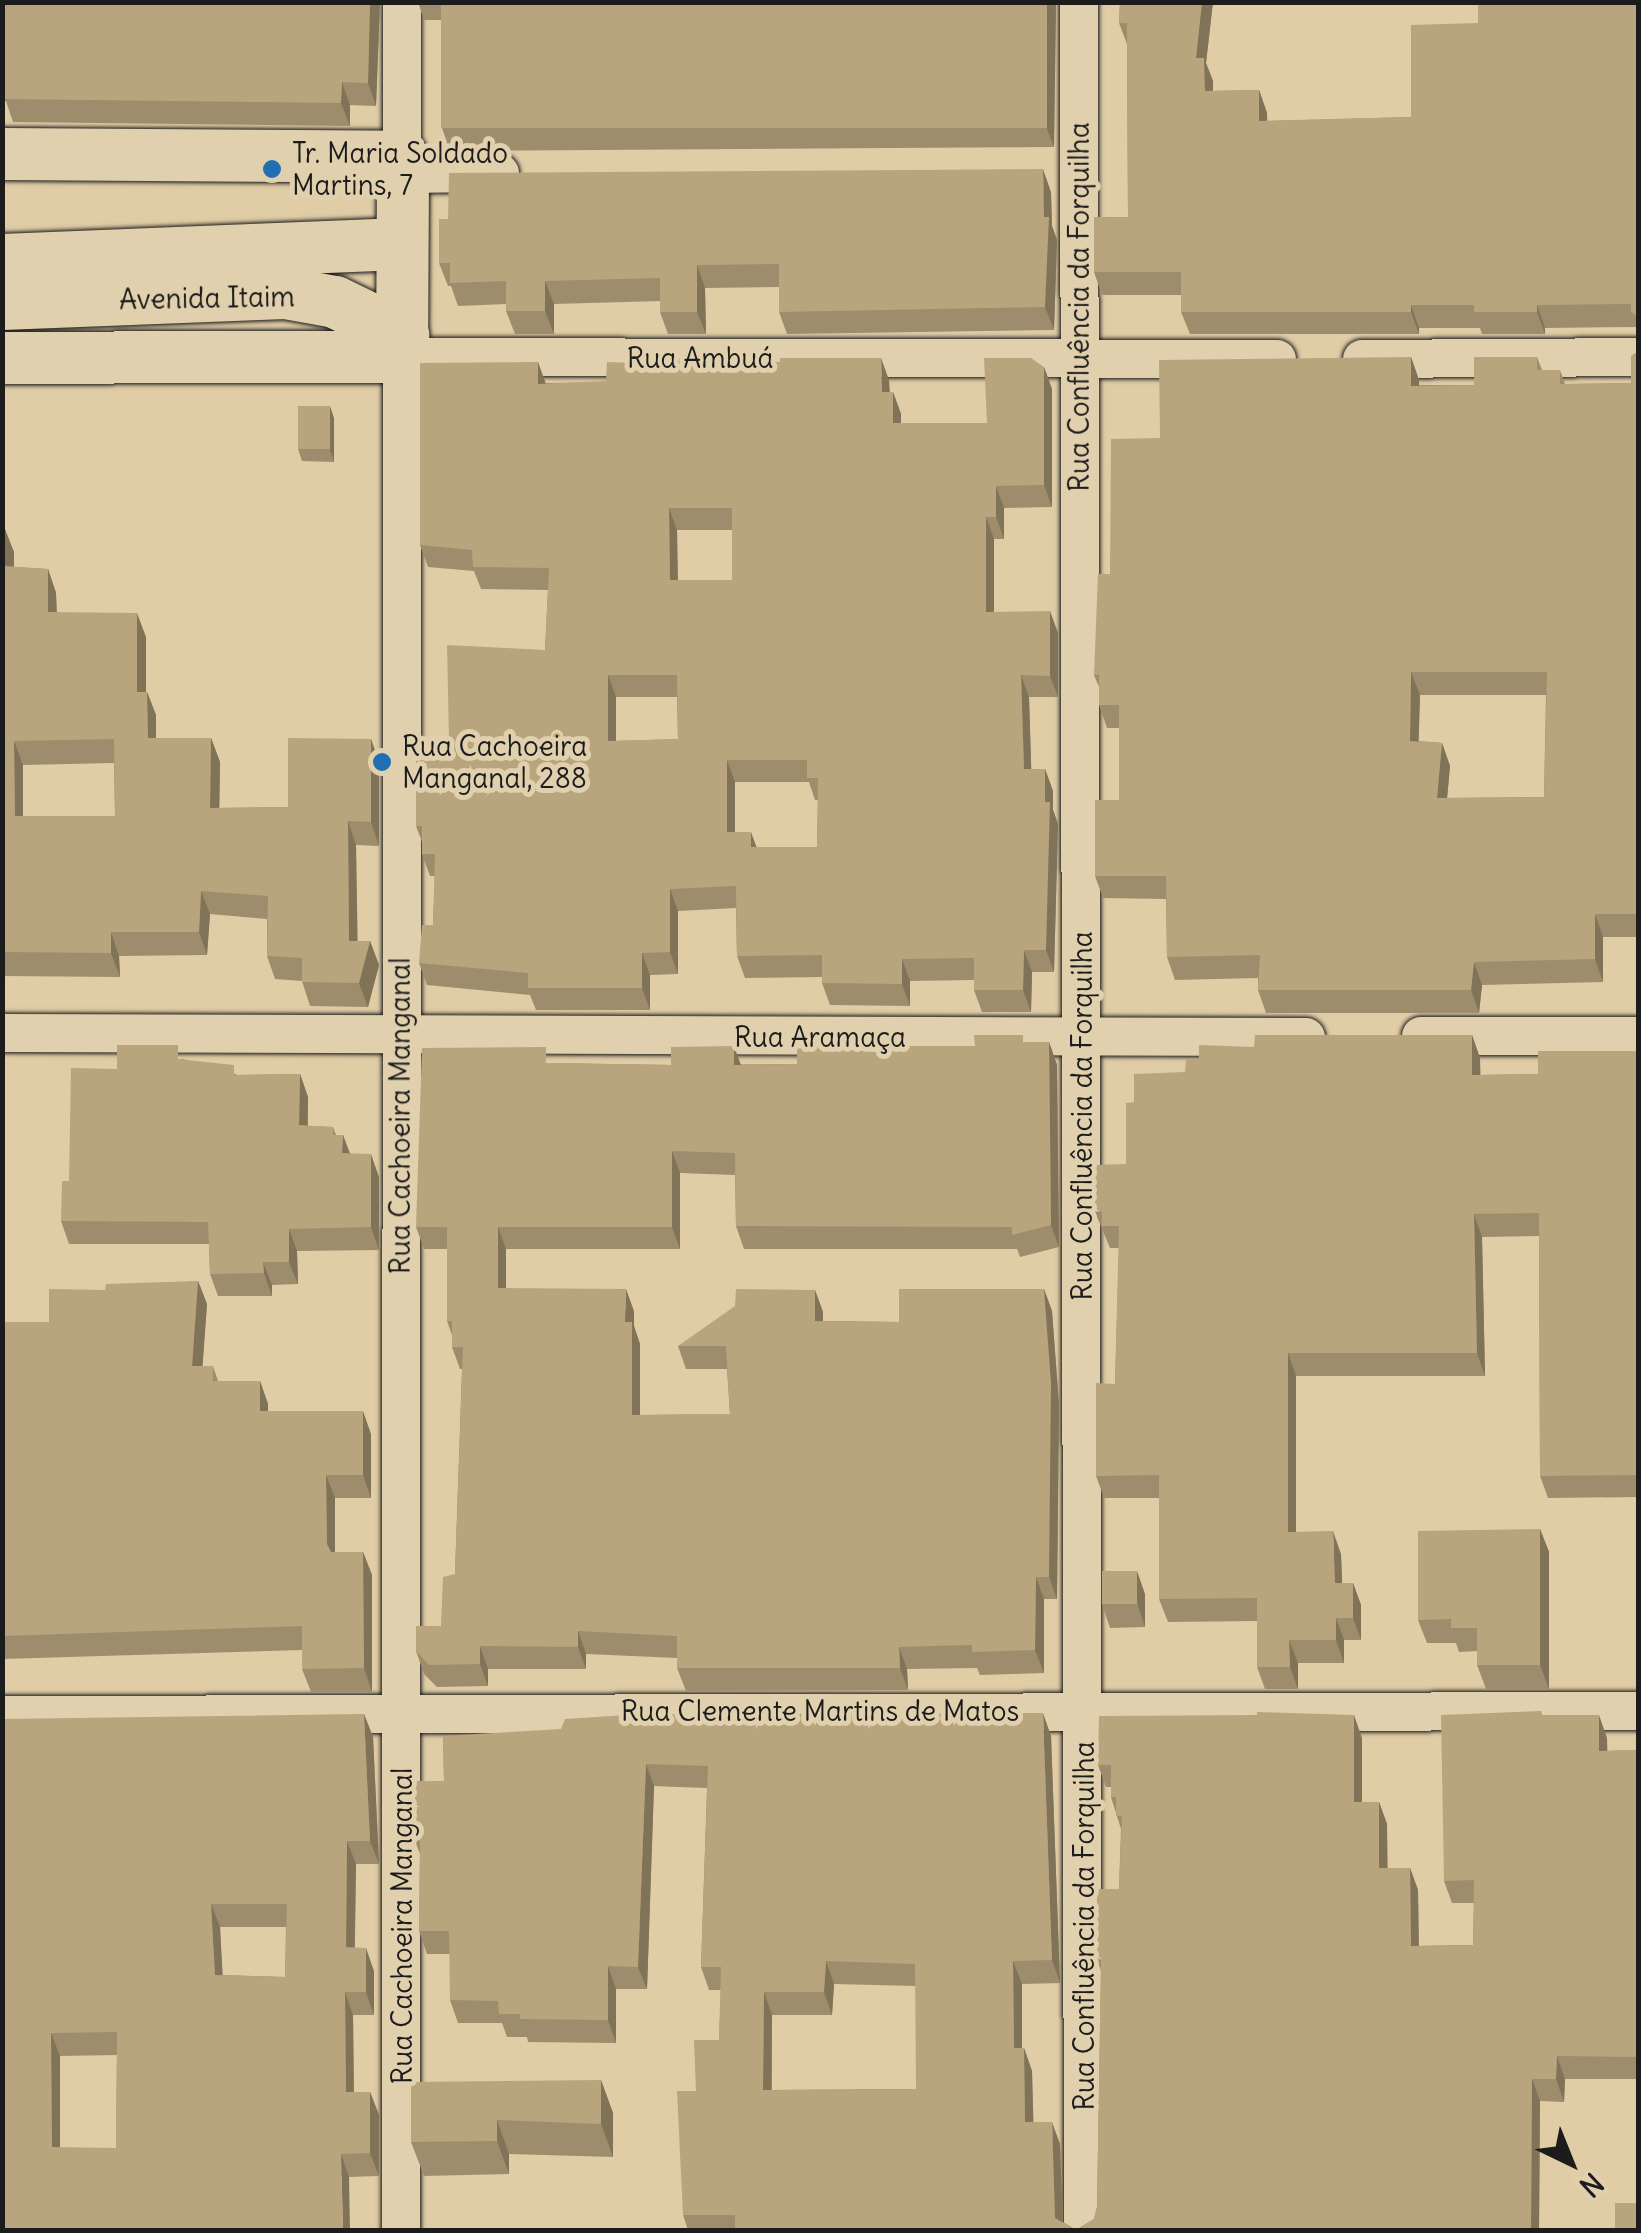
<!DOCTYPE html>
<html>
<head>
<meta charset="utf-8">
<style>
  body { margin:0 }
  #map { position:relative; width:1641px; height:2233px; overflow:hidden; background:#e0cda6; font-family:Delius,sans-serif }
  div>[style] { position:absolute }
  .roads { filter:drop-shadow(0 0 2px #1c1c1c) drop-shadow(0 0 2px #1c1c1c) }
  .street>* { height:38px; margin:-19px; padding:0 19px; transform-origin:19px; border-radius:19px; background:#e1d0ad }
  .secondary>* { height:52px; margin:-26px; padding:0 26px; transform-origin:26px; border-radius:26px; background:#e1d0ad }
  .wall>* { inset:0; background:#9e8d6c }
  .shaded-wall>* { inset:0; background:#817358 }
  .building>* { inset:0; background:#b8a47d; transform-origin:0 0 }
  .dots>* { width:28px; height:28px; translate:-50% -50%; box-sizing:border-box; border:5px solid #e1d0ad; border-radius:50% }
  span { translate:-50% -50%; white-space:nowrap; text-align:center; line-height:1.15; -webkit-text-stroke:10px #e1d0ad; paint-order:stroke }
  .poi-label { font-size:28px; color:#1c1c1c }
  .left { translate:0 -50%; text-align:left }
  .street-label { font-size:28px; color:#1c1c1c }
  .frame { position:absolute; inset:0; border:5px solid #1c1c1c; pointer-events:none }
  .north { position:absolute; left:1521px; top:2113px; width:100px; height:100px; -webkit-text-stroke:8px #e1d0ad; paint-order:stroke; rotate:137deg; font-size:28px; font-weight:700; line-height:40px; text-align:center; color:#1c1c1c }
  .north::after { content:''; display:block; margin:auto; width:35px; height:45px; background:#1c1c1c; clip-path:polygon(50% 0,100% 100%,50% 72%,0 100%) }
</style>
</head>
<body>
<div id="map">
  <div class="roads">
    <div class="street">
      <i style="left:1079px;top:2px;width:2228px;rotate:89.9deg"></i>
      <i style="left:402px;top:157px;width:155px;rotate:-90deg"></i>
      <i style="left:403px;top:174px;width:97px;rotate:-0.6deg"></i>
      <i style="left:1362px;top:359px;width:276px;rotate:-0.4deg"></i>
      <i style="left:2px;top:1033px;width:1304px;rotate:0.18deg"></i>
      <i style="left:1421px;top:1036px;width:217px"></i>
      <i style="left:2px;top:1715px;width:1636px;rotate:-0.14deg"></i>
      <i style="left:401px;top:2230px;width:1873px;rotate:-89.97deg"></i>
      <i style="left:402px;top:357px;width:875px;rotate:0.13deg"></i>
    </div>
    <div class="secondary">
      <i style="left:2px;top:154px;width:400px;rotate:0.4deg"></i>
      <i style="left:402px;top:157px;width:17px;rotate:87deg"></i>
      <i style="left:403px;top:174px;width:183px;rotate:90.3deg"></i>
      <i style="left:402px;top:357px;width:400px;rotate:179.9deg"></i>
      <i style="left:2px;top:260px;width:400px;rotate:-2.3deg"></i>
      <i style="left:2px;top:304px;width:283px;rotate:-2.2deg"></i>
      <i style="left:285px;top:293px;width:51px;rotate:10.2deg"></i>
      <i style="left:335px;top:302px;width:76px;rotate:25.9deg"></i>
    </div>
  </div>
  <div class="wall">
    <i style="clip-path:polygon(2px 2px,380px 2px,376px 106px,350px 105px,350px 126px,13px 122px,6px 101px,2px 101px)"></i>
    <i style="clip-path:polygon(418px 2px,1056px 2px,1054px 147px,450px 151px,442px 128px,441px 20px,424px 20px)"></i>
    <i style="clip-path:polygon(1120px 2px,1213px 2px,1206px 63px,1213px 81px,1213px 91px,1259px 90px,1267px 113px,1267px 121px,1411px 117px,1478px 23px,1638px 2px,1638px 333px,1636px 327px,1545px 328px,1545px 334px,1482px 334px,1480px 328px,1419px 328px,1419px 334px,1190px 334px,1181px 312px,1181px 295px,1102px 295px,1094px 272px,1128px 217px,1127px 44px,1119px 23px)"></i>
    <i style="clip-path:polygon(1051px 192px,1052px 226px,1057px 240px,1054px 330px,787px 334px,779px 312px,779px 287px,705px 288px,706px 334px,668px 334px,660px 312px,660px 301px,554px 304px,554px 334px,515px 334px,506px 311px,506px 304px,458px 306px,451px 286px,448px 286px,439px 263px)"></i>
    <i style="clip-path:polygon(evenodd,1638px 351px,1638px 937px,1603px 937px,1603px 982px,1482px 985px,1479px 1013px,1266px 1013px,1258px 990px,1258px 978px,1175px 980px,1167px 957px,1166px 899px,1103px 898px,1095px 876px,1119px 800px,1119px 728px,1107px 728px,1099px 705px,1099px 687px,1094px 675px,1110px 574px,1160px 438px,1411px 357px,1419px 380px,1419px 385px,1474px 385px,1537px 357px,1542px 370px,1560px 370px,1565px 384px,1631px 383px,1638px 351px,1420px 695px,1546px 695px,1544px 797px,1447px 798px,1450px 766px,1442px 743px,1418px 741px,1420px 695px)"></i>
    <i style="clip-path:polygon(evenodd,1044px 367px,1052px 389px,1052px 507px,1004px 508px,1004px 539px,994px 539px,994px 612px,1058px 633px,1058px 697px,1029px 697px,1031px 769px,1045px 769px,1053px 791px,1053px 810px,1058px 824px,1054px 972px,1032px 972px,1031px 1012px,982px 1012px,974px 990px,974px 980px,910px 981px,910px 1006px,830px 1005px,822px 983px,822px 977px,745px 978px,737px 956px,736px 908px,678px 911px,678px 974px,650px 975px,650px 1010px,536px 1010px,530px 995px,427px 985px,419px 963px,433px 925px,435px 876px,430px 876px,422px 854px,422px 842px,416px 826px,449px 739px,545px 650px,548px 590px,481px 589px,474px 571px,428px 567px,420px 545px,545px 383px,889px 380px,890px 392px,893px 392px,901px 414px,901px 423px,987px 423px,1044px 367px,677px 530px,732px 530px,732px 580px,678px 580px,677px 530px,1044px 367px,616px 697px,677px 697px,678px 739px,616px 741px,616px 697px,1044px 367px,735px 782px,809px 782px,815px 800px,818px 800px,817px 847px,757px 847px,735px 832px,735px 782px)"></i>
    <i style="clip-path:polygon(334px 418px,334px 462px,302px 461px,298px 449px)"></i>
    <i style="clip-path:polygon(evenodd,2px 529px,14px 552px,14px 567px,48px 569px,56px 593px,57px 612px,146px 637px,146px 692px,147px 692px,156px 715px,156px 738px,211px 738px,220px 762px,219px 808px,288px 807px,371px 739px,379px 762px,379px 846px,356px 845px,357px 941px,370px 941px,379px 965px,368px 1007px,310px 1006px,302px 981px,275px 979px,267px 956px,267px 919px,210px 914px,207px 955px,119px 956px,120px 977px,2px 976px,2px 529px,114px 763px,115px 816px,23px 816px,23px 765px,114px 763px)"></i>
    <i style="clip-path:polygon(1472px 1035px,1480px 1058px,1480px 1075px,1538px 1074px,1638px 1051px,1638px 1497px,1548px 1498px,1540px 1476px,1539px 1236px,1482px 1237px,1485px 1376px,1296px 1376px,1296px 1532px,1341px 1554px,1342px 1583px,1353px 1583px,1361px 1605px,1361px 1640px,1344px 1640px,1344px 1663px,1298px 1663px,1298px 1689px,1265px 1689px,1257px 1667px,1257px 1621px,1168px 1622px,1159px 1599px,1159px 1498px,1104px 1498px,1096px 1476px,1115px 1384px,1119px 1248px,1110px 1248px,1095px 1212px,1126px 1164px,1134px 1102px,1185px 1072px,1199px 1059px,1254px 1047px)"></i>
    <i style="clip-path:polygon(1025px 1042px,1049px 1042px,1057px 1065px,1059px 1247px,1020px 1257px,1017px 1249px,744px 1249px,736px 1226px,735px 1175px,680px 1173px,680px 1249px,506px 1249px,506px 1288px,634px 1311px,634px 1326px,640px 1344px,640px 1415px,730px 1414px,727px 1369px,686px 1369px,678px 1346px,815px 1290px,823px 1312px,823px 1321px,899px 1322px,1044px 1289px,1052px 1311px,1059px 1405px,1057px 1599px,1044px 1599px,1044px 1673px,980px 1675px,977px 1668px,907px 1669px,908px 1690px,686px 1691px,677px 1668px,677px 1658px,586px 1654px,586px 1669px,488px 1669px,488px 1686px,437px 1687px,424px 1674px,416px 1651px,441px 1626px,455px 1574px,462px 1369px,460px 1369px,452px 1347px,452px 1335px,447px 1321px,447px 1249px,424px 1249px,416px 1227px,552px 1063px,671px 1065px,797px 1064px,975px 1046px)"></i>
    <i style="clip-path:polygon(183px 1059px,238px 1075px,300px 1074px,308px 1097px,308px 1126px,333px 1127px,336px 1135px,343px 1135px,350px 1153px,379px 1177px,379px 1250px,297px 1251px,298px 1284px,272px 1285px,272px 1296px,218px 1296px,210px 1274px,209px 1244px,69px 1244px,61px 1221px,69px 1181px,117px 1069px)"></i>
    <i style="clip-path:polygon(198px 1281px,207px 1304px,202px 1366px,213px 1366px,218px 1381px,260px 1381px,268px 1404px,268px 1411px,371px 1434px,371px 1498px,335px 1498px,335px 1552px,363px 1552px,372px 1575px,372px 1692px,311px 1692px,302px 1669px,302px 1650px,2px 1659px,2px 1322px,49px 1322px,105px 1290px)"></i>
    <i style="clip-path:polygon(1540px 1529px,1549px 1552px,1549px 1689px,1486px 1689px,1477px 1665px,1477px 1651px,1459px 1652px,1456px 1643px,1427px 1643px,1418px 1620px)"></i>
    <i style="clip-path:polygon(1145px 1594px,1145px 1627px,1110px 1628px,1102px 1604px)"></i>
    <i style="clip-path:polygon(evenodd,1541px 1711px,1542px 1715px,1607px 1738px,1607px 1751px,1638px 1750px,1638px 2079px,1565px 2079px,1564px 2102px,1540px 2101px,1539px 2230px,688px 2230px,683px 2215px,696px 2091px,719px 2040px,721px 1990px,709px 1990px,701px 1967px,707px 1788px,654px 1786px,647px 1989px,616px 1989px,616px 2043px,528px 2042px,527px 2037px,507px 2037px,502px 2023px,458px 2023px,450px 2000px,450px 1954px,427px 1954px,419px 1931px,420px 1854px,415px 1841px,444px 1781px,443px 1736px,1051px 1736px,1060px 1983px,1022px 1984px,1022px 2048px,1024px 2048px,1032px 2071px,1033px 2122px,1060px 2144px,1063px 2222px,1076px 2230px,1094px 2219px,1097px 2207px,1101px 1971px,1097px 1960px,1119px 1889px,1121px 1829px,1111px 1797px,1111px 1787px,1106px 1787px,1098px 1765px,1362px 1738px,1362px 1802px,1379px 1802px,1387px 1824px,1387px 1868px,1410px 1868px,1418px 1890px,1419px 1946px,1473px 1945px,1474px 1903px,1452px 1903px,1444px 1881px,1541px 1711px,834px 1984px,916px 1986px,916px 2089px,772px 2090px,772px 2015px,832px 2015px,834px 1984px)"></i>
    <i style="clip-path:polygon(evenodd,364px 1714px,373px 1737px,379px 1864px,356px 1864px,355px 1947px,374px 1971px,374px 2015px,353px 2015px,354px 2092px,370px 2092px,379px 2115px,379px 2176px,349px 2177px,3px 2155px,2px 2058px,364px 1714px,220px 1927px,286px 1927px,285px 1977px,222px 1975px,220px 1927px,364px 1714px,117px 2055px,116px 2148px,60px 2148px,60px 2056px,117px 2055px)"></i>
    <i style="clip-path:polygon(601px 2080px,613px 2113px,613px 2157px,509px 2154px,509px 2174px,424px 2176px,411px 2142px)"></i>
  </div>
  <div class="shaded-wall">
    <i style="clip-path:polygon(370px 2px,380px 2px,376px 106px,368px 83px)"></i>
    <i style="clip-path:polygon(1047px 2px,1056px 2px,1054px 147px,1045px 124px)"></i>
    <i style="clip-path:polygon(1202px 2px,1213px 2px,1206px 63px,1213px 81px,1213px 114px,1196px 58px)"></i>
    <i style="clip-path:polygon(342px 82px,350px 105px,350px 126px,341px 103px)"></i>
    <i style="clip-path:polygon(1259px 90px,1267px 113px,1268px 144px,1259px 121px)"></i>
    <i style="clip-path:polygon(1043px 169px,1051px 192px,1052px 226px,1057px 240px,1054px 330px,1045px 307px)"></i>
    <i style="clip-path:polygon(697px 265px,705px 288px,706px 334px,697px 312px)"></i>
    <i style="clip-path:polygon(545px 281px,554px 304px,554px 334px,545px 311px)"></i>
    <i style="clip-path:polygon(1411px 305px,1419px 328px,1419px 334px,1411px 312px)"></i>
    <i style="clip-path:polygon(1537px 305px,1545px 328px,1545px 334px,1537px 312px)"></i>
    <i style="clip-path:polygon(1411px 357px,1419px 380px,1419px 408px,1411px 386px)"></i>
    <i style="clip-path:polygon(881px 358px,889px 380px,890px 414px,882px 392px)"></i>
    <i style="clip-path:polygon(538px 362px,546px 384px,538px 384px)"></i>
    <i style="clip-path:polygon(1044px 367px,1052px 389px,1052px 507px,1044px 485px)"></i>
    <i style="clip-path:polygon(893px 392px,901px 414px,901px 445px,893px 423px)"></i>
    <i style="clip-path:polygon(330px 406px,334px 418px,334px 462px,330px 450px)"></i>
    <i style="clip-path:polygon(996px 486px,1004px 508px,1004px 539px,996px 517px)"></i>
    <i style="clip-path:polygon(669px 508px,677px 530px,678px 602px,670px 580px)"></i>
    <i style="clip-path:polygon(986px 517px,994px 539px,994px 634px,986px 612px)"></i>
    <i style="clip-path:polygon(5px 529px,14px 552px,14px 590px,5px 566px)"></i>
    <i style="clip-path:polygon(48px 569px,56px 593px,57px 636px,48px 612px)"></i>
    <i style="clip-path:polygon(1050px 611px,1058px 633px,1058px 697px,1050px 676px)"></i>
    <i style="clip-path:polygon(137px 613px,146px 637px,146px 716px,137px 692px)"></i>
    <i style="clip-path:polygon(1411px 672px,1420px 695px,1418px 764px,1410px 741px)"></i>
    <i style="clip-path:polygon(608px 675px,616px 697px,616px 763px,608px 741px)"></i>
    <i style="clip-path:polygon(1021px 675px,1029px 697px,1032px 791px,1024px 769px)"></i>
    <i style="clip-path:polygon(147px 692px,156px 715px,156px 762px,148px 738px)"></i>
    <i style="clip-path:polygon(211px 738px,220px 762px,219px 831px,210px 808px)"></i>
    <i style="clip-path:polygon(371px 739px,379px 762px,379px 846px,371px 822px)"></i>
    <i style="clip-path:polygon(14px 741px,23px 765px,23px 840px,15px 816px)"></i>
    <i style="clip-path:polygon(1442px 743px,1450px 766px,1445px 821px,1437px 798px)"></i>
    <i style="clip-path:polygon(727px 760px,735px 782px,735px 854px,727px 832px)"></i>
    <i style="clip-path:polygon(1045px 769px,1053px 791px,1053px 810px,1058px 824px,1054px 972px,1046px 950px)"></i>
    <i style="clip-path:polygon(348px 821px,356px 845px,358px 964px,349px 941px)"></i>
    <i style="clip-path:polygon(751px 832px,759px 854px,751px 847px)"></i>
    <i style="clip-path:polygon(670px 889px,678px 911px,678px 974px,670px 952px)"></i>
    <i style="clip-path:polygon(201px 891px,210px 914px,207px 955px,199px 932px)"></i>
    <i style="clip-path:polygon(1595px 914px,1603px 937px,1603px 982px,1595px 959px)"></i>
    <i style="clip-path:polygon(111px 932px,119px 956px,120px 977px,111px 953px)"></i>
    <i style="clip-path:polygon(370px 941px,379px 965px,368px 1007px,359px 983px)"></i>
    <i style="clip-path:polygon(1024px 950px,1032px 972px,1031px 1012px,1023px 990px)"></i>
    <i style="clip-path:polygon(642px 953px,650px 975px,650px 1010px,642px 988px)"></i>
    <i style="clip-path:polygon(902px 959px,910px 981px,910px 1006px,902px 984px)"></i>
    <i style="clip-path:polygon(1474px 962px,1482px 985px,1479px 1013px,1471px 990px)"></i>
    <i style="clip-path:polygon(1472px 1035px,1480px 1058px,1481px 1098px,1472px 1075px)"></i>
    <i style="clip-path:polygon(1049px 1042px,1057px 1065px,1059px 1247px,1051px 1225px)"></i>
    <i style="clip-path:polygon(734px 1046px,742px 1068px,734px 1065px)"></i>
    <i style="clip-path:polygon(300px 1074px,308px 1097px,307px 1148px,299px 1125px)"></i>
    <i style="clip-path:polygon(343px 1135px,351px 1158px,342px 1153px)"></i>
    <i style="clip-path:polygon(672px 1151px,680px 1173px,680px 1249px,672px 1227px)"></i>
    <i style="clip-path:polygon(371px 1154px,379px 1177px,379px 1250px,371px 1227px)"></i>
    <i style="clip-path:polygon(1474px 1214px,1482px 1237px,1485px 1376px,1477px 1353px)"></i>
    <i style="clip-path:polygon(498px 1227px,506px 1249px,506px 1311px,498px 1288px)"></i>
    <i style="clip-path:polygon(289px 1229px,297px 1251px,298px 1284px,289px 1262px)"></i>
    <i style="clip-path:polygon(263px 1262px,272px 1285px,272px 1296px,264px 1273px)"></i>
    <i style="clip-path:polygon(198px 1281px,207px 1304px,201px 1389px,192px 1366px)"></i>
    <i style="clip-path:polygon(626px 1289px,634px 1311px,634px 1326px,640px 1344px,640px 1438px,632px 1415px,625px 1322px)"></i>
    <i style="clip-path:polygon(1044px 1289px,1052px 1311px,1059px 1405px,1057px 1599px,1049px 1577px)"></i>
    <i style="clip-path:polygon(815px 1290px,823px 1312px,823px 1343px,815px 1321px)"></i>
    <i style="clip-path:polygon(1288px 1353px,1296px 1376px,1296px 1555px,1288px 1532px)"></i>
    <i style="clip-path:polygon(260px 1381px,268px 1404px,268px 1434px,260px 1411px)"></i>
    <i style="clip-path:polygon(363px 1411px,371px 1434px,371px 1498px,363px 1475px)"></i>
    <i style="clip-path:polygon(326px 1475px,335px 1498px,335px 1568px,327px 1544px)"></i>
    <i style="clip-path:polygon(1540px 1529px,1549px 1552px,1549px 1689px,1540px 1665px)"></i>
    <i style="clip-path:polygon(1333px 1531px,1341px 1554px,1343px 1606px,1335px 1583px)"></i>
    <i style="clip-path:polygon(363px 1552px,372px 1575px,372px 1692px,364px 1668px)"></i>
    <i style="clip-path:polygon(1137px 1571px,1145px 1594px,1145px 1627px,1137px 1603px)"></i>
    <i style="clip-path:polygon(1036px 1577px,1044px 1599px,1044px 1673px,1035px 1650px)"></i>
    <i style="clip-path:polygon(1353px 1583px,1361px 1605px,1361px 1640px,1353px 1618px)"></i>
    <i style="clip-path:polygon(1336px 1618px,1344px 1640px,1344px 1663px,1336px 1640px)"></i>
    <i style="clip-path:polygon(578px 1631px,586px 1654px,586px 1669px,578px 1647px)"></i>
    <i style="clip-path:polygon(1289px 1640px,1298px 1663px,1298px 1689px,1290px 1667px)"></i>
    <i style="clip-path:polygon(480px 1646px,488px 1669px,488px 1686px,480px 1664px)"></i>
    <i style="clip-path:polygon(899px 1647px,907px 1669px,908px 1690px,900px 1668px)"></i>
    <i style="clip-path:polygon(1043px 1713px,1051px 1736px,1060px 1983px,1052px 1960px)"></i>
    <i style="clip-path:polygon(364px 1714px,373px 1737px,379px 1864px,370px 1841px)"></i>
    <i style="clip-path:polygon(1354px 1715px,1362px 1738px,1362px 1824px,1354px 1802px)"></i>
    <i style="clip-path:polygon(1599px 1715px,1607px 1738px,1608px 1773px,1599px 1751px)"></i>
    <i style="clip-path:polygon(646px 1764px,654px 1786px,647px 1989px,638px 1967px)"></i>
    <i style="clip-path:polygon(1379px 1802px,1387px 1824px,1388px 1891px,1379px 1868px)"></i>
    <i style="clip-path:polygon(347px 1841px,356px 1864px,354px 1970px,346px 1947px)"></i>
    <i style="clip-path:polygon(1410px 1868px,1418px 1890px,1419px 1969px,1411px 1946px)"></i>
    <i style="clip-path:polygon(211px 1904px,220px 1927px,224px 1998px,215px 1975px)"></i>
    <i style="clip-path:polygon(366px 1948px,374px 1971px,374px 2015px,366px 1992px)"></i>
    <i style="clip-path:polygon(826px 1961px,834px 1984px,832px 2015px,824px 1992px)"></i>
    <i style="clip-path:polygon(1013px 1961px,1022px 1984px,1022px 2071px,1014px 2048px)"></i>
    <i style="clip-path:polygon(608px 1966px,616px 1989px,616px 2043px,608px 2020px)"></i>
    <i style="clip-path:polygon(345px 1992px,353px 2015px,354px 2115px,346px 2092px)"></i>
    <i style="clip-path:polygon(764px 1992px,772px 2015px,771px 2113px,763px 2090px)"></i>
    <i style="clip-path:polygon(51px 2033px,60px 2056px,60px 2171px,52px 2147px)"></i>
    <i style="clip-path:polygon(1024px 2048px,1032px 2071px,1034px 2144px,1025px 2122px)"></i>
    <i style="clip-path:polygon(1557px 2056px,1565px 2079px,1564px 2102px,1556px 2079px)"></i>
    <i style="clip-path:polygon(1532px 2079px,1540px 2101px,1539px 2230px,1531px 2230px)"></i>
    <i style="clip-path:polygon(601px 2080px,613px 2113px,613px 2157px,601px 2124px)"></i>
    <i style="clip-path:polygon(370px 2092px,379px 2115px,379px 2176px,370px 2153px)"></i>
    <i style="clip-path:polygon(497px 2120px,509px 2154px,509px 2174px,497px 2141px)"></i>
    <i style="clip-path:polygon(1052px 2122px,1060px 2144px,1063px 2230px,1055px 2218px)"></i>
    <i style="clip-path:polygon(341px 2154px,349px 2177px,350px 2230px,343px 2230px)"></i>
  </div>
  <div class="building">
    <i style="clip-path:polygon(2px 2px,370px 2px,368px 83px,342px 82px,341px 103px,5px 99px,5px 78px,2px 78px)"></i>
    <i style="left:441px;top:2px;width:606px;height:126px"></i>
    <i style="clip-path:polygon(1120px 2px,1202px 2px,1196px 58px,1204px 58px,1205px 91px,1259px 90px,1259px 121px,1411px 117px,1411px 25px,1478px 23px,1478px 2px,1638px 2px,1638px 317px,1631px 312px,1631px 304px,1537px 305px,1537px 312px,1474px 312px,1474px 305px,1411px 305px,1411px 312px,1181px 312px,1181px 272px,1094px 272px,1094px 217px,1128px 217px,1127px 23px,1119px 23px)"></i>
    <i style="clip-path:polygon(1043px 169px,1044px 217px,1049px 217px,1045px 307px,779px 312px,779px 264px,697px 265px,697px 312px,660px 312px,660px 278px,545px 281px,545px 311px,506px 311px,506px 281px,450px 283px,450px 263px,439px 263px,439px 219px,448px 219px,449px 173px)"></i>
    <i style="clip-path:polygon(evenodd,1638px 351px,1638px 914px,1595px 914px,1595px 959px,1474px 962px,1471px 990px,1258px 990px,1260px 955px,1167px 957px,1166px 876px,1095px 876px,1095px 800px,1119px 800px,1119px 705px,1099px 705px,1099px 675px,1094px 675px,1098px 574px,1110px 574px,1111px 439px,1160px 438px,1159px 360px,1411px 357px,1411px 386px,1474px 385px,1474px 357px,1537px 357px,1537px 370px,1560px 370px,1560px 384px,1631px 383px,1631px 356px,1638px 351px,1411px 672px,1547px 672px,1544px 797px,1437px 798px,1442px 743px,1410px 741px,1411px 672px)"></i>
    <i style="clip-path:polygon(evenodd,661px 358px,780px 362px,780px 358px,881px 358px,882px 392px,893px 392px,893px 423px,987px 423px,984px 358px,1031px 358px,1044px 367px,1044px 485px,996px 486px,996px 517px,986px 517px,986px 612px,1050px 611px,1050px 676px,1021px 675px,1024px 769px,1045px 769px,1045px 802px,1050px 802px,1046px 950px,1024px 950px,1023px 990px,974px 990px,974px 958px,902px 959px,902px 984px,822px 983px,822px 955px,737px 956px,736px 886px,670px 889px,670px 952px,642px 953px,642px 988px,528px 988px,528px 973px,419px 963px,422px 925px,433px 925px,435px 854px,422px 854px,422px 826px,416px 826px,416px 741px,449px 739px,447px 645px,545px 650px,549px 568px,473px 567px,472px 550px,420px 545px,420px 363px,538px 362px,538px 384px,606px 381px,607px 362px,661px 364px,661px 358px,669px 508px,732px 508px,732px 580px,670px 580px,669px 508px,661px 358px,608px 675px,677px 675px,678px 739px,608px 741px,608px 675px,661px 358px,727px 760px,807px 760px,807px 778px,818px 778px,817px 847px,751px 847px,751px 832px,727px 832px,727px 760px)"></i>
    <i style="left:298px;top:406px;width:32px;height:43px"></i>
    <i style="clip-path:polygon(evenodd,2px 529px,5px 529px,5px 566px,48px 569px,48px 612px,137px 613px,137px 692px,147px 692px,148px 738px,211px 738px,210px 808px,288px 807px,288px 738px,371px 739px,371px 822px,348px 821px,349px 941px,370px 941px,359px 983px,302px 982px,302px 958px,267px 956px,268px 896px,201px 891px,199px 932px,111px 932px,111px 953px,2px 952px,2px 529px,114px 739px,115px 816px,15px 816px,14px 741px,114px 739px)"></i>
    <i style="clip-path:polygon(974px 1035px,1023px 1035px,1023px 1042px,1049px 1042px,1051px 1225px,1012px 1235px,1012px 1227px,736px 1226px,735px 1153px,672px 1151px,672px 1227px,498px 1227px,498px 1288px,626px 1289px,625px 1322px,632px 1322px,632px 1415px,730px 1414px,726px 1346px,678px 1346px,735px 1306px,736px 1289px,815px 1290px,815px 1321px,899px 1322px,899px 1289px,1044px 1289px,1051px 1383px,1049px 1577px,1036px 1577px,1035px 1650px,972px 1652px,972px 1645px,899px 1647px,900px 1668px,677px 1668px,677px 1636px,578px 1631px,578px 1647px,480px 1646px,480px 1664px,429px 1665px,416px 1651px,416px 1626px,441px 1626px,443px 1577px,455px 1574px,463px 1347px,452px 1347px,452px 1321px,447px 1321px,447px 1227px,416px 1227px,422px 1048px,546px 1047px,546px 1063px,671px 1065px,671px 1047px,734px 1046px,734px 1065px,797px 1064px,797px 1049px,809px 1046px,975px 1046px)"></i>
    <i style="clip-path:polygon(1255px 1035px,1472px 1035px,1472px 1075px,1538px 1074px,1538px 1051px,1638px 1051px,1638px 1475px,1540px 1476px,1539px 1213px,1474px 1214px,1477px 1353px,1288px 1353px,1288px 1532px,1333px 1531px,1335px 1583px,1353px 1583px,1353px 1618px,1336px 1618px,1336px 1640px,1289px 1640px,1290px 1667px,1257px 1667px,1257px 1598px,1159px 1599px,1159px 1475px,1096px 1476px,1096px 1383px,1115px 1384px,1119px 1226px,1102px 1226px,1102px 1211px,1095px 1212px,1095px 1165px,1126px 1164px,1126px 1103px,1134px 1102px,1134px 1074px,1185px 1072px,1186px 1059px,1199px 1059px,1199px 1045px,1254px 1047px)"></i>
    <i style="clip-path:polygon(117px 1045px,178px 1045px,178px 1059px,234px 1065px,234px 1075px,300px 1074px,299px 1125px,333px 1127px,333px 1135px,343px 1135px,342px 1153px,371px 1154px,371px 1227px,289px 1229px,289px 1262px,263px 1262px,264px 1273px,210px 1274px,208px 1222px,61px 1221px,62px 1181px,69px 1181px,71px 1068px,117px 1069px)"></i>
    <i style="clip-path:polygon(198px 1281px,192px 1366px,213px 1366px,213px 1381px,260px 1381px,260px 1411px,363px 1411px,363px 1475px,326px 1475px,327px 1544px,331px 1552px,363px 1552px,364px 1668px,302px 1669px,302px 1626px,2px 1636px,2px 1322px,49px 1322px,49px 1289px,105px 1290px,106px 1284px)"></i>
    <i style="clip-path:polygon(1540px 1529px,1540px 1665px,1477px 1665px,1477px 1628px,1451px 1628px,1451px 1619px,1418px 1620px,1418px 1531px)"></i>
    <i style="left:1102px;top:1571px;width:35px;height:33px"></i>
    <i style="clip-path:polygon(evenodd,1541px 1711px,1541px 1715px,1599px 1715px,1599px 1751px,1638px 1750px,1638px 2057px,1557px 2056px,1556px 2079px,1532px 2079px,1531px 2230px,735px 2230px,735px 2215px,683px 2215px,677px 2091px,696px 2091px,694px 2040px,719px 2040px,721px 1967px,701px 1967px,708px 1766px,646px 1764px,638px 1967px,608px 1966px,608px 2020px,520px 2019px,520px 2014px,499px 2014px,498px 2001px,450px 2000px,449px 1931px,419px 1931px,420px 1841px,415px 1841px,415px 1781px,444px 1781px,443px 1736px,561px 1729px,565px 1719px,641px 1714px,1043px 1713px,1052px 1960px,1013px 1961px,1014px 2048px,1024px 2048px,1025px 2122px,1052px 2122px,1055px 2218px,1076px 2230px,1094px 2219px,1097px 2207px,1101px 1960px,1097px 1960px,1097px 1889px,1119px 1889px,1122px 1816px,1116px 1816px,1116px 1797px,1111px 1797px,1111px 1765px,1098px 1765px,1099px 1716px,1257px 1715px,1257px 1712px,1354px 1715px,1354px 1802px,1379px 1802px,1379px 1868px,1410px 1868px,1411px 1946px,1473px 1945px,1474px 1880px,1444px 1881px,1441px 1715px,1541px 1711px,826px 1961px,915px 1964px,916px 2089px,763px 2090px,764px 1992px,824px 1992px,826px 1961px)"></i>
    <i style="clip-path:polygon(evenodd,364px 1714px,370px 1841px,347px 1841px,346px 1947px,366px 1948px,366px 1992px,345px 1992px,346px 2092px,370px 2092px,370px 2153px,341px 2154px,343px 2230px,2px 2230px,2px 1719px,364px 1714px,211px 1904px,287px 1904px,285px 1977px,215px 1975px,211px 1904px,364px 1714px,117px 2032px,116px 2148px,52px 2147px,51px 2033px,117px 2032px)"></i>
    <i style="clip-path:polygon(601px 2080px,601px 2124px,497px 2120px,497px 2141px,411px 2142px,411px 2082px)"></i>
    <i style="left:1615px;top:2203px;width:23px;height:27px"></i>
  </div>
  <div class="dots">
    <i style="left:272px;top:169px;background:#1f6fb2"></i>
    <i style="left:382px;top:762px;background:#1f6fb2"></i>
  </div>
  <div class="poi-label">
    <span class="left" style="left:292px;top:169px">Tr. Maria Soldado<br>Martins, 7</span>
    <span class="left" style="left:402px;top:762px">Rua Cachoeira<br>Manganal, 288</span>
  </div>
  <div class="street-label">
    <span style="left:207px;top:298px;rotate:-1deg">Avenida Itaim</span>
    <span style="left:1079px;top:307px;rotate:-90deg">Rua Confluência da Forquilha</span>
    <span style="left:700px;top:358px">Rua Ambuá</span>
    <span style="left:820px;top:1037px">Rua Aramaça</span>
    <span style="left:400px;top:1116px;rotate:-90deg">Rua Cachoeira Manganal</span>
    <span style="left:1082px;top:1116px;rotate:-90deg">Rua Confluência da Forquilha</span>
    <span style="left:820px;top:1711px">Rua Clemente Martins de Matos</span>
    <span style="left:402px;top:1926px;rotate:-90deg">Rua Cachoeira Manganal</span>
    <span style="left:1084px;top:1926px;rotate:-90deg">Rua Confluência da Forquilha</span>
  </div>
  <div class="frame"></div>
  <div class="north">N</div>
</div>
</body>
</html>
